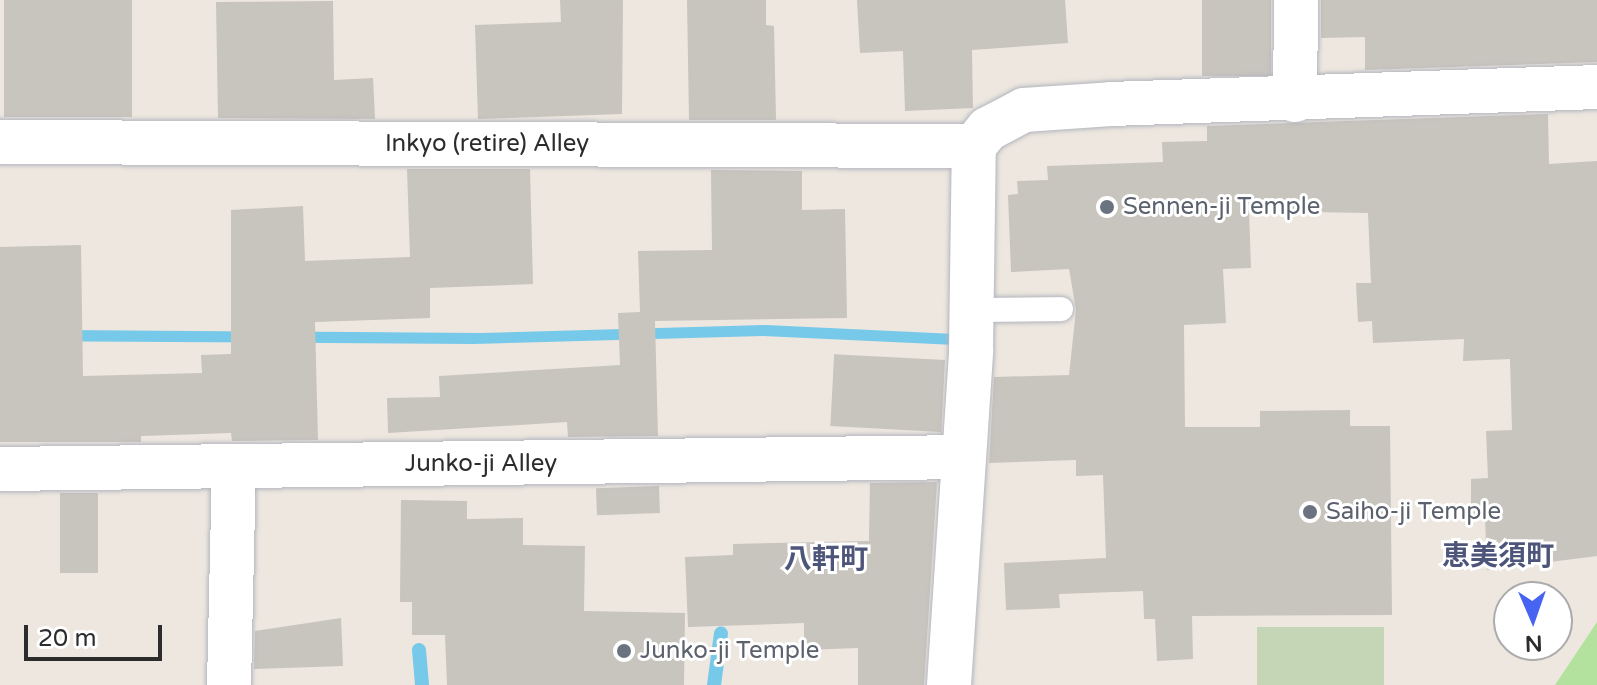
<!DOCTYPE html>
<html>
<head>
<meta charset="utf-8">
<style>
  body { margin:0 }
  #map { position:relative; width:1597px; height:685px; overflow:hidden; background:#ede7df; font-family:"Varela Round","Noto Sans JP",sans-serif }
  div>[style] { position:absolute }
  .green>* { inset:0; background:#b3e19e }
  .cemetery>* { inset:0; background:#c5d6b7; transform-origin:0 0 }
  .water>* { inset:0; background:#77c9ea }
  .stream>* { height:14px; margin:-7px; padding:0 7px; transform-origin:7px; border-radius:7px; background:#77c9ea }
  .building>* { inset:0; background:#c8c4be; transform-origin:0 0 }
  .roads { filter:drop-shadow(0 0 2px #b2b5be) drop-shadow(0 0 2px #b2b5be) }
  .lane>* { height:24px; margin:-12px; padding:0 12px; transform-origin:12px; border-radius:12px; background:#fff }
  .street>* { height:44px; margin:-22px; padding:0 22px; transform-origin:22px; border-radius:22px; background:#fff }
  .dots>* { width:22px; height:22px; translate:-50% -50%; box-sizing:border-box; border:4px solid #fff; border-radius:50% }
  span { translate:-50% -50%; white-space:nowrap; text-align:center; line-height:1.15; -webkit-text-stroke:6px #fff; paint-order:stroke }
  .street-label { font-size:24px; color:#2c2c2c }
  .worship-label { font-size:24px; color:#5b616d }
  .left { translate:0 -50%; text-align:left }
  .quarter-label { font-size:28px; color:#4e557b; font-weight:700 }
  .north { position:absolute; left:1493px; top:581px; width:80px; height:80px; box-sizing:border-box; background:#fff; border:2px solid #ababab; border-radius:50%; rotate:178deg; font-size:22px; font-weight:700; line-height:32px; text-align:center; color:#2c2c2c }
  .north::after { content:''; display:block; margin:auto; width:28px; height:36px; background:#4663f2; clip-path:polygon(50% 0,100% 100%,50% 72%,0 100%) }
  .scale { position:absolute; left:24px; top:625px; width:138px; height:36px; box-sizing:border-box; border:4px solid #2c2c2c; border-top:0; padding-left:10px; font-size:24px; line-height:28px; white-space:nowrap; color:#2c2c2c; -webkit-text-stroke:6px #fff; paint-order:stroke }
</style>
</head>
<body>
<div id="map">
  <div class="green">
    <i style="clip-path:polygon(1597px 622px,1597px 685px,1555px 685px)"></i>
  </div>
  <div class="cemetery">
    <i style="left:1384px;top:627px;width:58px;height:127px;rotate:90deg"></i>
  </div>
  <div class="water">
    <i style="clip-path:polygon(766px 325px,955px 334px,956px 345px,763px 336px,473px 344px,0 341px,64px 330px,480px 333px)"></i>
  </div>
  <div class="stream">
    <i style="left:419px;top:650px;width:35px;rotate:85deg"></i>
    <i style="left:714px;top:685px;width:52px;rotate:-82.3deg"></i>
  </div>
  <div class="building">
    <i style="left:4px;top:0;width:128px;height:117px"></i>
    <i style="clip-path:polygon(560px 0,623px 0,622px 114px,478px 119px,475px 25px,561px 22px)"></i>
    <i style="clip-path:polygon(687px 0,766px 0,766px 25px,774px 26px,776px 120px,689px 120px)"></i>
    <i style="clip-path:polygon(857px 0,1065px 0,1068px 43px,972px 50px,973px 108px,905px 111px,903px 51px,860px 53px)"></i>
    <i style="left:1202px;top:0;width:69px;height:76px"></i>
    <i style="clip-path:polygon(1321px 0,1597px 0,1597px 62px,1365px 70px,1365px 37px,1321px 38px)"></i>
    <i style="clip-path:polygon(333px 1px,334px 80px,373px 78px,375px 119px,218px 118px,216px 2px)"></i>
    <i style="clip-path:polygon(1548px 114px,1549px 164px,1597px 161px,1597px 556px,1487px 570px,1485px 517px,1471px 517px,1471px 479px,1488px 478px,1486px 431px,1512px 430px,1510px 359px,1463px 361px,1464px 339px,1373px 343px,1372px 321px,1358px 322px,1356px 283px,1371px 283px,1368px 213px,1249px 211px,1251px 268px,1223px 269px,1226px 323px,1184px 325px,1185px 427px,1260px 427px,1260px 411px,1350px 410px,1350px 426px,1390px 426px,1392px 615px,1192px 616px,1193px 659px,1157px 661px,1155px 619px,1144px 619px,1143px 591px,1059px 594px,1060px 608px,1006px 610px,1004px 563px,1106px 558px,1103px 475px,1076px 476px,1076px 460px,989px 463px,994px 377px,1069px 375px,1076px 310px,1069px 269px,1011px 272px,1008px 195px,1018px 194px,1017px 181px,1048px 180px,1047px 166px,1163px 162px,1162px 142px,1207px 141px,1207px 126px)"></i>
    <i style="clip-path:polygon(407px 169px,530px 169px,533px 284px,430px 288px,430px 318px,315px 322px,318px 440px,232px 441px,231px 433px,141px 436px,141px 442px,0 442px,0 247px,81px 245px,83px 376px,202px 373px,201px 355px,231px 354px,231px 210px,303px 206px,305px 261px,410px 257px)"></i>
    <i style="clip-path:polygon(711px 170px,802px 171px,802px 210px,845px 209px,847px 318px,655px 321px,658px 436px,568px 437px,567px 422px,388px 433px,387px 398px,440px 397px,439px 376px,620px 365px,618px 313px,640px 312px,638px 251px,712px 250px)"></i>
    <i style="left:945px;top:360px;width:72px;height:111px;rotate:93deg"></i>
    <i style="clip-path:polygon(937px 482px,924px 685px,858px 685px,858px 648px,804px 650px,804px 623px,688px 627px,685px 557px,733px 555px,733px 544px,869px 541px,870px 483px)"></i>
    <i style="left:659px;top:486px;width:27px;height:63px;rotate:88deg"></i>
    <i style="left:60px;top:493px;width:38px;height:80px"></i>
    <i style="clip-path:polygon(401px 500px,467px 501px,467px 519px,523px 518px,523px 545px,585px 546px,584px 611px,685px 613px,684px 685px,447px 685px,445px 635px,412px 635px,412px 602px,400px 602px)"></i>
    <i style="clip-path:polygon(341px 618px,343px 666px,254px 669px,255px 631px)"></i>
  </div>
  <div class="roads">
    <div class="lane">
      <i style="left:970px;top:310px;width:91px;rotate:-0.6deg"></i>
    </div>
    <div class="street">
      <i style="left:1295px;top:100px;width:100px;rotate:-89.4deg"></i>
      <i style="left:0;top:142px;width:974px;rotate:0.24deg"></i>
      <i style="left:0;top:469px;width:963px;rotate:-0.71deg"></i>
      <i style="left:229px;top:685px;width:218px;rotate:-88.7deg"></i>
      <i style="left:949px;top:685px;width:336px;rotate:-86.2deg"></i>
      <i style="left:971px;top:350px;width:204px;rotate:-89.2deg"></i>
      <i style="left:974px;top:146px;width:22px;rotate:-51deg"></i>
      <i style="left:988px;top:129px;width:41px;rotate:-27.8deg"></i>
      <i style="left:1024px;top:110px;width:87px;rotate:-3.9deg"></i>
      <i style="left:1111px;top:104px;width:486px;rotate:-2deg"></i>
    </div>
  </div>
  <div class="dots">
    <i style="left:1107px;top:207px;background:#6b7280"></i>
    <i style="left:1310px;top:512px;background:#6b7280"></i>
    <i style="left:624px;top:651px;background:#6b7280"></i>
  </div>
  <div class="street-label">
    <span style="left:487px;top:144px">Inkyo (retire) Alley</span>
    <span style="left:481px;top:464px">Junko-ji Alley</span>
  </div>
  <div class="worship-label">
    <span class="left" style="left:1123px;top:207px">Sennen-ji Temple</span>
    <span class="left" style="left:1326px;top:512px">Saiho-ji Temple</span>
    <span class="left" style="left:640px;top:651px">Junko-ji Temple</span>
  </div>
  <div class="quarter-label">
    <span style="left:1498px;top:556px">恵美須町</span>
    <span style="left:826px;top:559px">八軒町</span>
  </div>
  <div class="north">N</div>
  <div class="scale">20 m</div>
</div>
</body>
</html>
